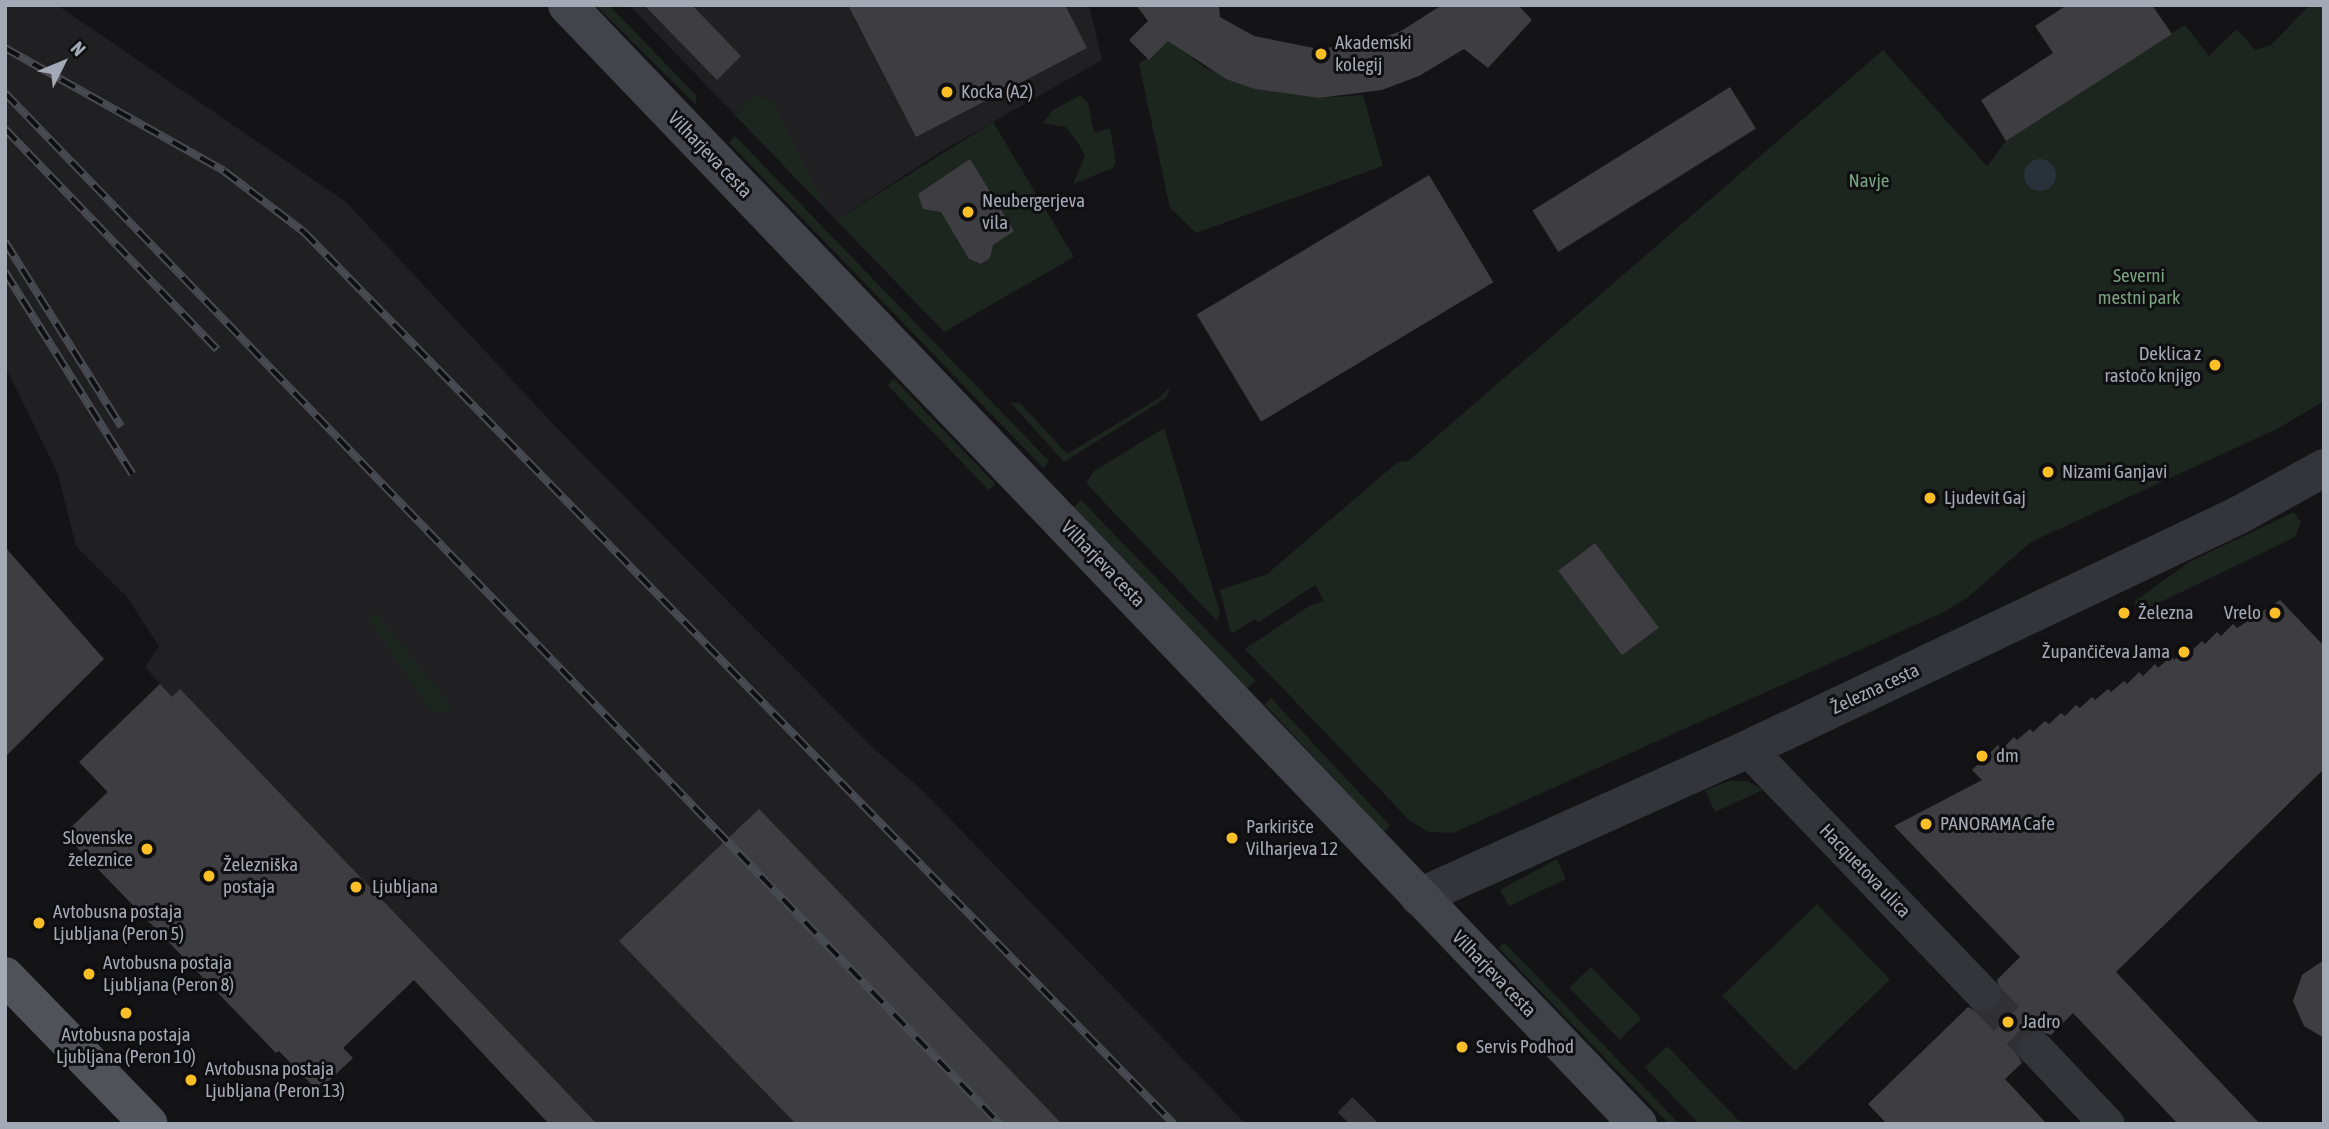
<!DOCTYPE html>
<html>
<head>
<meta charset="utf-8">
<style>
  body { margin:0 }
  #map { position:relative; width:2329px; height:1129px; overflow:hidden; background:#141315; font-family:"Asap Condensed",sans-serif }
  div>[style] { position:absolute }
  .built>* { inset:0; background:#201f22 }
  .green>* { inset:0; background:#1d251f; transform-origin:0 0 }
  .water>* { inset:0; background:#29313a }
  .round { border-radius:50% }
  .building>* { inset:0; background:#3e3e42; transform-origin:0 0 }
  .minor-tunnel>* { height:35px; margin-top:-17.5px; transform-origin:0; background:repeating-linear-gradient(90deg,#313135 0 35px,transparent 0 53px) }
  .minor>* { height:35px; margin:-17.5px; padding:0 17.5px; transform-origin:17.5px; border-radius:17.5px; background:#34353b }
  .tertiary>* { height:38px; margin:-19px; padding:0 19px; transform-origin:19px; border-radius:19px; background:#34353b }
  .secondary>* { height:38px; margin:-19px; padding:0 19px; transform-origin:19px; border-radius:19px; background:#42444b }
  .primary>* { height:38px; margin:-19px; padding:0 19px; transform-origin:19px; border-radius:19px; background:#50525a }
  .rail>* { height:8px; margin-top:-4px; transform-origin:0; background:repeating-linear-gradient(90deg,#0f0e10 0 16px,#494b52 0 32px); box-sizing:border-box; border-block:2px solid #494b52 }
  .dots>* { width:19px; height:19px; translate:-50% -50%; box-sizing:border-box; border:4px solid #0f0e10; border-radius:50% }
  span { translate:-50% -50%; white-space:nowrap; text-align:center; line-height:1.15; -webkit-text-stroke:6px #0f0e10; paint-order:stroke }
  .poi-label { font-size:19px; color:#a4a9b6 }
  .left { translate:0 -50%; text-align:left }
  .right { translate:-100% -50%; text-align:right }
  .street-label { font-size:19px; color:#a4a9b6 }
  .park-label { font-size:19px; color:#7aa27f }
  .frame { position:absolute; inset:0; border:7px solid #a4a9b6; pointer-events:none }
  .north { position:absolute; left:28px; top:28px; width:70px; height:70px; -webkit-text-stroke:5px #0f0e10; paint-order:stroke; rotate:47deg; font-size:19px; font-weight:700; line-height:28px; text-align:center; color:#a4a9b6 }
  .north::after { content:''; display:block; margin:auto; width:24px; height:32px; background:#a4a9b6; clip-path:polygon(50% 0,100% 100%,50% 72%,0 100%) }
</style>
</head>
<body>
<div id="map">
  <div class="built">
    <i style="clip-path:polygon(5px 5px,57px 5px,346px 202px,554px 425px,874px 749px,921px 789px,1246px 1124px,549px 1124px,414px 980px,313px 1017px,353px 1058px,318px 1091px,279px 1051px,276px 1053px,64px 834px,107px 792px,79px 762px,160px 684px,145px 667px,159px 646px,126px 596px,76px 546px,58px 474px,5px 366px)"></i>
    <i style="clip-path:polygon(629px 5px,1089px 5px,1102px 60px,942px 151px,836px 220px)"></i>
  </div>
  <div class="green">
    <i style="clip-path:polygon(595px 5px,609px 5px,696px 95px,696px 105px)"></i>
    <i style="clip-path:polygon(2310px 5px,2324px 5px,2324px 401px,2279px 428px,2031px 542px,1968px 597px,1944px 612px,1453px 833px,1429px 832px,1410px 821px,1245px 649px,1311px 605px,1324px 601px,1315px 585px,1258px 623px,1255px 619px,1231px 634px,1220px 590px,1267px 574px,1398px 462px,1408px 461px,1883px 50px,1987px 166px,2006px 141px,2185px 25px,2209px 56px,2237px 29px,2255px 50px,2271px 45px)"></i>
    <i style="clip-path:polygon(1169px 40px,1204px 67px,1256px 89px,1319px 98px,1363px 95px,1383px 166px,1196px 233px,1170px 208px,1139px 64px)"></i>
    <i style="clip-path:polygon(756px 94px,773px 103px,827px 210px,734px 114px)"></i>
    <i style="clip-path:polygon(1081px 95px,1088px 103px,1094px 133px,1110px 128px,1116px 161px,1113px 168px,1073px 184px,1085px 156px,1082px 149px,1066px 127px,1043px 123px,1053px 110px)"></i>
    <i style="clip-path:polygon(993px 122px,1074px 257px,944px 332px,836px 220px)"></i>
    <i style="left:735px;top:136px;width:453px;height:9px;rotate:46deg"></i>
    <i style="left:894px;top:379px;width:146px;height:9px;rotate:46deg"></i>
    <i style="clip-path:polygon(1171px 386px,1166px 398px,1064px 462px,1010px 402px,1021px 404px,1067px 454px,1159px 398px)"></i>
    <i style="clip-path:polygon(1164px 428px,1220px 612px,1217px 621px,1086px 483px,1094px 471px)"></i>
    <i style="left:1081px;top:500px;width:251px;height:19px;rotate:46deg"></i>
    <i style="clip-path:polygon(2294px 512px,2301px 522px,2295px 537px,2138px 613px,2134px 602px,2189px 562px)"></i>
    <i style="clip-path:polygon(375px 612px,454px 709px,432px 713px,368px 618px)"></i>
    <i style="left:1271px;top:698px;width:175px;height:9px;rotate:47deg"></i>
    <i style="clip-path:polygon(1729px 781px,1748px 781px,1763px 790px,1715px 812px,1705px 790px)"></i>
    <i style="clip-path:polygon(1557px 859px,1566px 879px,1509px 906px,1500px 890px)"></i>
    <i style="left:1817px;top:904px;width:105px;height:132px;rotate:46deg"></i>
    <i style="left:1504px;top:942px;width:252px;height:8px;rotate:46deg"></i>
    <i style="left:1591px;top:967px;width:72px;height:30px;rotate:46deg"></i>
    <i style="clip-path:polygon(1667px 1046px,1742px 1124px,1699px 1124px,1645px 1067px)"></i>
  </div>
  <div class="water">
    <i class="round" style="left:2024px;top:159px;width:32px;height:32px"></i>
  </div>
  <div class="building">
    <i style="clip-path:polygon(644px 5px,692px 5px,741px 56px,717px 80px)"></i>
    <i style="clip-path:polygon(848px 5px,1065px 5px,1087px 48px,916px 137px)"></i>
    <i style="clip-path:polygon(1136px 5px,1219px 5px,1220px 17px,1254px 36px,1319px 49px,1371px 42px,1401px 31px,1442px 5px,1518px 5px,1532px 20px,1488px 68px,1464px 49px,1419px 76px,1382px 90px,1319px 98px,1255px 89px,1226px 79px,1168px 41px,1149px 60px,1129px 40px,1148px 21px)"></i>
    <i style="clip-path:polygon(2067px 5px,2152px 5px,2172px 34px,2006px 141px,1981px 100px,2053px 53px,2035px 26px)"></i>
    <i style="left:1730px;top:87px;width:49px;height:233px;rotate:58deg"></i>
    <i style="clip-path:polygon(970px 159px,1014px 231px,993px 245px,990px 258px,981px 264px,969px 259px,941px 212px,923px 209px,918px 194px)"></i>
    <i style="left:1429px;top:175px;width:125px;height:271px;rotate:59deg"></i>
    <i style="left:1595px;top:543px;width:106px;height:46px;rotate:53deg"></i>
    <i style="clip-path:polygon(5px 547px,104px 659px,5px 757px)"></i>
    <i style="clip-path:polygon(2280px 600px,2324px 646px,2324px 769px,2116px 972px,2260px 1124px,2178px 1124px,2073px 1013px,2051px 1035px,2032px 1029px,2022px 1035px,2016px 1053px,2022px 1063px,2005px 1079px,2047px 1124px,1887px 1124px,1868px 1104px,1968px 1007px,1977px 1012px,1995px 1008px,2001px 998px,1997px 980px,2020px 957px,1894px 826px,1982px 780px,1972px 770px,1998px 745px,2002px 749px,2014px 737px,2017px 740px,2030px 729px,2033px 732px,2045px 721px,2049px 724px,2061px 713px,2065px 716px,2076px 705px,2080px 708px,2092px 697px,2095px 700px,2108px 689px,2111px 692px,2124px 681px,2127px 684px,2139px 672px,2143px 676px,2155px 664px,2158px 668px,2171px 656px,2174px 660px,2186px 648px,2190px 652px,2202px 641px,2205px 644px,2217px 632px,2221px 636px,2233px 624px,2237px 628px)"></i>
    <i style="clip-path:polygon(160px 684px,172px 697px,180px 689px,597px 1124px,549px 1124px,414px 980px,343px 1048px,353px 1058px,318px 1091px,279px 1051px,276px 1053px,64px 834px,108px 792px,79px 762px)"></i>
    <i style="clip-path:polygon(759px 809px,1062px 1124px,796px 1124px,619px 941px)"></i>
    <i style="clip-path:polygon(2324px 960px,2324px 1038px,2304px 1026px,2293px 1001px,2302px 975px)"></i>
  </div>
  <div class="minor-tunnel">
    <i style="left:1982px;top:993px;width:78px;rotate:46deg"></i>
    <i style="left:1350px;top:1124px;width:21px;rotate:-45deg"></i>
  </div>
  <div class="minor">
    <i style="left:1748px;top:749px;width:338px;rotate:46.2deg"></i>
    <i style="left:2036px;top:1049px;width:103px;rotate:46.6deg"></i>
  </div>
  <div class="tertiary">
    <i style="left:1419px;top:897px;width:361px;rotate:-24.2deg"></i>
    <i style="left:1748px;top:749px;width:544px;rotate:-25.48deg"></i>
    <i style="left:2239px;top:515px;width:97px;rotate:-28.9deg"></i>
  </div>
  <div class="secondary">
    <i style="left:567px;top:5px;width:1549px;rotate:46.26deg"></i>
  </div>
  <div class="primary">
    <i style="left:5px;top:976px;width:206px;rotate:45.8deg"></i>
  </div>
  <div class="rail">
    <i style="left:5px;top:48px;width:251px;rotate:29.3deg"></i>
    <i style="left:224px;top:171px;width:101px;rotate:37.3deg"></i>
    <i style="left:304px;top:232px;width:1246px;rotate:45.72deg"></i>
    <i style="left:5px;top:93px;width:1433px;rotate:46.02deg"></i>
    <i style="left:5px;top:129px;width:306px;rotate:46.1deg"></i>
    <i style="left:5px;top:242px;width:218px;rotate:57.8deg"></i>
    <i style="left:5px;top:272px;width:239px;rotate:57.8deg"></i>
  </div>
  <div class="dots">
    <i style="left:1321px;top:54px;background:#fabf27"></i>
    <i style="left:947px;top:92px;background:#fabf27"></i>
    <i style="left:968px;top:212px;background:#fabf27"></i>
    <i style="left:2215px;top:365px;background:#fabf27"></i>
    <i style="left:2048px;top:472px;background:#fabf27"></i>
    <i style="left:1930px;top:498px;background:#fabf27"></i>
    <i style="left:2124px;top:613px;background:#fabf27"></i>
    <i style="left:2275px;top:613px;background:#fabf27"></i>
    <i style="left:2184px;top:652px;background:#fabf27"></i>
    <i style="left:1982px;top:756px;background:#fabf27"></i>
    <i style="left:1926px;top:824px;background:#fabf27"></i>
    <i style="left:1232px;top:838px;background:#fabf27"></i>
    <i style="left:147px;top:849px;background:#fabf27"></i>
    <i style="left:209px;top:876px;background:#fabf27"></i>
    <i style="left:356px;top:887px;background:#fabf27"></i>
    <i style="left:39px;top:923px;background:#fabf27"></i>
    <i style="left:89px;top:974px;background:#fabf27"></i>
    <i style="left:126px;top:1013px;background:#fabf27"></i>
    <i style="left:2008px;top:1022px;background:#fabf27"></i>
    <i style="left:1462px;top:1047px;background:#fabf27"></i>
    <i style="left:191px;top:1080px;background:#fabf27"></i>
  </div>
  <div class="poi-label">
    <span class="left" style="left:1335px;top:54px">Akademski<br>kolegij</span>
    <span class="left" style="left:961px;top:92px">Kocka (A2)</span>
    <span class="left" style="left:982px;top:212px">Neubergerjeva<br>vila</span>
    <span class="right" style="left:2201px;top:365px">Deklica z<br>rastočo knjigo</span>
    <span class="left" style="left:2062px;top:472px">Nizami Ganjavi</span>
    <span class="left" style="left:1944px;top:498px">Ljudevit Gaj</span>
    <span class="left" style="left:2138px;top:613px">Železna</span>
    <span class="right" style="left:2261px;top:613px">Vrelo</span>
    <span class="right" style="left:2170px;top:652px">Župančičeva Jama</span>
    <span class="left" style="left:1996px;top:756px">dm</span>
    <span class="left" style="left:1940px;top:824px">PANORAMA Cafe</span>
    <span class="left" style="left:1246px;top:838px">Parkirišče<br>Vilharjeva 12</span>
    <span class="right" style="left:133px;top:849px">Slovenske<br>železnice</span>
    <span class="left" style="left:223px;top:876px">Železniška<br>postaja</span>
    <span class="left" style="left:372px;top:887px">Ljubljana</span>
    <span class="left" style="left:53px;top:923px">Avtobusna postaja<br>Ljubljana (Peron 5)</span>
    <span class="left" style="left:103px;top:974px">Avtobusna postaja<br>Ljubljana (Peron 8)</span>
    <span class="left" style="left:2022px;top:1022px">Jadro</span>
    <span style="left:126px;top:1046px">Avtobusna postaja<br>Ljubljana (Peron 10)</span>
    <span class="left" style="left:1476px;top:1047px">Servis Podhod</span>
    <span class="left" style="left:205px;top:1080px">Avtobusna postaja<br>Ljubljana (Peron 13)</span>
  </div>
  <div class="street-label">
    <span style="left:710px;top:155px;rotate:46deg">Vilharjeva cesta</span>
    <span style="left:1103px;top:564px;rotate:46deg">Vilharjeva cesta</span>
    <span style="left:1875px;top:689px;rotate:-25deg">Železna cesta</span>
    <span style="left:1865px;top:871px;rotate:46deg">Hacquetova ulica</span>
    <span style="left:1494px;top:974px;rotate:46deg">Vilharjeva cesta</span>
  </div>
  <div class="park-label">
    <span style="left:1869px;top:181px">Navje</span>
    <span style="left:2139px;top:287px">Severni<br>mestni park</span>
  </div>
  <div class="frame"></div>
  <div class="north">N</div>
</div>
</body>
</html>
